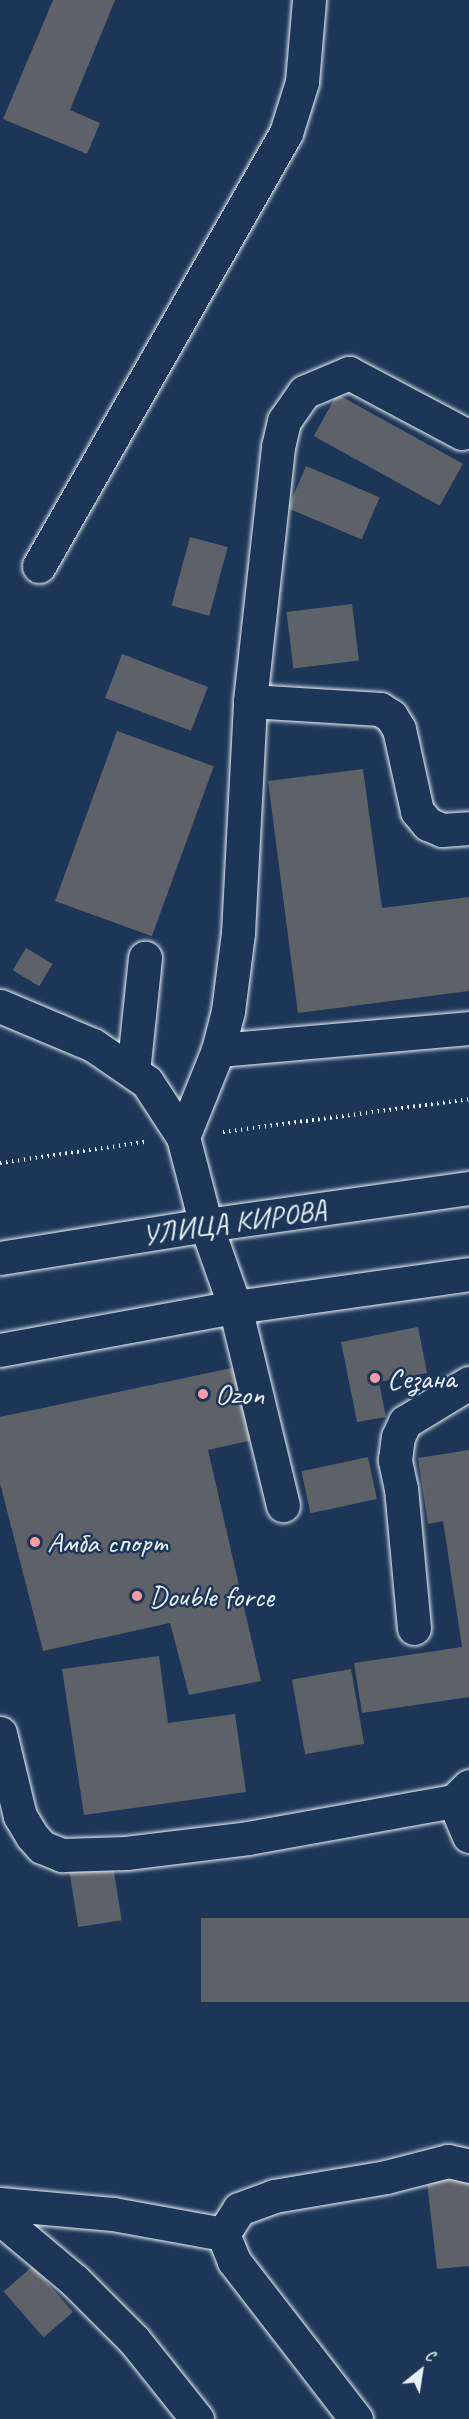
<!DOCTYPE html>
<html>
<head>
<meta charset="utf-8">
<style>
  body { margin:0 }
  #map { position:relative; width:469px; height:2419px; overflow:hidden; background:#1d3557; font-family:Caveat,sans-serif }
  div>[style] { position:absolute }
  .building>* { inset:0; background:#5d6268; transform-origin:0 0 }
  .path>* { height:4px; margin-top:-2px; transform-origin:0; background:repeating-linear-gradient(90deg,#e8f1f8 0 1.5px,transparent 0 6px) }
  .roads { filter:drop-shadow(0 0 2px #e8f1f8) drop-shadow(0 0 2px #e8f1f8) }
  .minor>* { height:33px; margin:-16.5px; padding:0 16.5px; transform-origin:16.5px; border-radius:16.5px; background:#1d3557 }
  .major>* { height:33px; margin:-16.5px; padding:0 16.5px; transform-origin:16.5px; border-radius:16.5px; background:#1d3557 }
  .dots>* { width:16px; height:16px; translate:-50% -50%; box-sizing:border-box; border:3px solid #1d3557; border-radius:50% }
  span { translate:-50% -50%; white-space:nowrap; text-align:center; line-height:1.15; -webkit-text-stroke:5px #1d3557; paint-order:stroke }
  .street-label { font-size:30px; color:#e8f1f8 }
  .poi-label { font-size:30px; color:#e8f1f8 }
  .left { translate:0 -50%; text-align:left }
  .north { position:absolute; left:391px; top:2341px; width:60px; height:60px; -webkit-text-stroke:4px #1d3557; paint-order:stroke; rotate:30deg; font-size:16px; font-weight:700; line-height:24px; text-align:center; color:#e8f1f8 }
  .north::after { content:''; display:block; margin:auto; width:21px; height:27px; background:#e8f1f8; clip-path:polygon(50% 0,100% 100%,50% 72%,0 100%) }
</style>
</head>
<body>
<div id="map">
  <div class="building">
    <i style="clip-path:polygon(53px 0,115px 0,70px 110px,100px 123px,87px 154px,3px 119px)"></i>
    <i style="left:337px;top:394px;width:144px;height:48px;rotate:29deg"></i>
    <i style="left:306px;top:466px;width:80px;height:46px;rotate:23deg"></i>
    <i style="left:190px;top:537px;width:39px;height:71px;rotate:15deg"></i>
    <i style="left:352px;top:604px;width:57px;height:66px;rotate:83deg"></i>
    <i style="left:122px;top:654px;width:92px;height:47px;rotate:21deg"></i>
    <i style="left:117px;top:731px;width:103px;height:181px;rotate:20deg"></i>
    <i style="clip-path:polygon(363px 769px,382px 908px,469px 897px,469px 991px,298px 1013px,268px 781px)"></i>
    <i style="left:26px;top:948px;width:31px;height:26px;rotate:31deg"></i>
    <i style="clip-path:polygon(418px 1327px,427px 1373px,379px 1382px,386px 1417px,357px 1422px,341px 1342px)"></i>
    <i style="clip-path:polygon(241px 1366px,262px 1438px,208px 1450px,261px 1681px,189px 1695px,170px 1623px,43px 1651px,0 1483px,0 1417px)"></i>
    <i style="clip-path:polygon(469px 1450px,469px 1697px,362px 1713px,354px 1663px,462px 1647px,443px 1521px,428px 1524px,418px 1458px)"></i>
    <i style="left:368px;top:1457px;width:43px;height:68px;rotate:78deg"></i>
    <i style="clip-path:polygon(159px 1656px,168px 1723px,235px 1714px,246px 1792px,84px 1815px,62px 1669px)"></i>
    <i style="left:351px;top:1669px;width:76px;height:60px;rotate:80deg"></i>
    <i style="left:112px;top:1859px;width:62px;height:44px;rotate:81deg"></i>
    <i style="left:469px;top:1918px;width:84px;height:268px;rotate:90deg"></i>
    <i style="clip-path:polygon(469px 2178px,469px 2266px,437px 2269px,427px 2182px)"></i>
    <i style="left:33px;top:2266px;width:61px;height:39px;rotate:49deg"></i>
  </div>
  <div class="path">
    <i style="left:223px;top:1132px;width:248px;rotate:-7.6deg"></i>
    <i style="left:0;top:1163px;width:146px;rotate:-8.3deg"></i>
  </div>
  <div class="roads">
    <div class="minor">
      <i style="left:39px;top:566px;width:498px;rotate:-60.3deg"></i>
      <i style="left:286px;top:133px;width:53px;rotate:-72.6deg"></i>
      <i style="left:302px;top:82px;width:82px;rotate:-85.1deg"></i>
      <i style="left:250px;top:701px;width:130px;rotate:3.5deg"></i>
      <i style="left:380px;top:709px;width:13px;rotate:32deg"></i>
      <i style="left:391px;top:716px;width:15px;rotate:58deg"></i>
      <i style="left:399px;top:729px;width:84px;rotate:77.6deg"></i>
      <i style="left:417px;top:811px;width:17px;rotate:50deg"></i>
      <i style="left:428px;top:824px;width:15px;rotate:23deg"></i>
      <i style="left:442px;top:830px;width:27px;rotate:-4deg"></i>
      <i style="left:0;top:1006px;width:101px;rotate:22.8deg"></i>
      <i style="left:93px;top:1045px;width:65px;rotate:34.4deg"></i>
      <i style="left:147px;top:1082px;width:66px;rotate:56.8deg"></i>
      <i style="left:183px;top:1137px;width:91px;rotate:75.4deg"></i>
      <i style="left:206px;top:1225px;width:87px;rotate:70.5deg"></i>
      <i style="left:235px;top:1307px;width:204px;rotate:76.4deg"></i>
      <i style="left:218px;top:1050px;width:252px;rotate:-5deg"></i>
      <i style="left:133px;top:1072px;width:115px;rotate:-84deg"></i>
      <i style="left:183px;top:1137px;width:94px;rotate:-68.1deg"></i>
      <i style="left:218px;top:1050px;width:40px;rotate:-75.6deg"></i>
      <i style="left:228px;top:1011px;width:79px;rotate:-82.7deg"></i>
      <i style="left:238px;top:933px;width:232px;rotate:-87deg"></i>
      <i style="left:250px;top:701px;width:256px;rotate:-83.7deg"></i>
      <i style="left:278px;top:447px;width:27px;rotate:-77deg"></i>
      <i style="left:284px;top:421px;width:35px;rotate:-55deg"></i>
      <i style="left:304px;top:392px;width:49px;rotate:-22.9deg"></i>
      <i style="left:349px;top:373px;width:128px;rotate:28deg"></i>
      <i style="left:0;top:1350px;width:239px;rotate:-10.4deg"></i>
      <i style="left:235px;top:1307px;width:236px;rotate:-8deg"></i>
      <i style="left:414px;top:1628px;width:140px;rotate:-95.3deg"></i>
      <i style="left:401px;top:1489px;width:30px;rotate:-102deg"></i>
      <i style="left:395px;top:1460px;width:23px;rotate:-83deg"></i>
      <i style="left:398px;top:1437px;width:17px;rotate:-65deg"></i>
      <i style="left:405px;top:1422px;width:75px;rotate:-31.4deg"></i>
      <i style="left:0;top:1733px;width:85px;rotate:76.5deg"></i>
      <i style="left:20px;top:1816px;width:23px;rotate:59deg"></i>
      <i style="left:32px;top:1836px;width:15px;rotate:48deg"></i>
      <i style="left:42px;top:1847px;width:22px;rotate:22deg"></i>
      <i style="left:62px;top:1855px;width:64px;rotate:-1.8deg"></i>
      <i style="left:126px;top:1853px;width:123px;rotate:-7deg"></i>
      <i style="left:248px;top:1838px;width:209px;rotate:-10.2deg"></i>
      <i style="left:454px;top:1801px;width:21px;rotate:-45deg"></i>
      <i style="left:454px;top:1801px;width:38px;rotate:67deg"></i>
      <i style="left:0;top:2204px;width:113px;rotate:5.1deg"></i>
      <i style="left:113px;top:2214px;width:112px;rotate:10.3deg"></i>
      <i style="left:0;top:2218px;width:97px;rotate:40deg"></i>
      <i style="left:74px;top:2280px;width:85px;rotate:45deg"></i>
      <i style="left:134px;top:2340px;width:101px;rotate:51.4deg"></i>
      <i style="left:356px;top:2419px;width:200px;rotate:-127.7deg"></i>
      <i style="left:234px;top:2261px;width:29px;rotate:-112deg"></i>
      <i style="left:223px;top:2234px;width:30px;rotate:-57deg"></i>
      <i style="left:239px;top:2209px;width:37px;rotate:-20deg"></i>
      <i style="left:274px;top:2196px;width:114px;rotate:-9.6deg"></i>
      <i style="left:386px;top:2177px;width:64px;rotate:-14.5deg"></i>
      <i style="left:448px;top:2161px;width:22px;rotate:13deg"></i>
    </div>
    <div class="major">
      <i style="left:0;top:1258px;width:209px;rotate:-9.1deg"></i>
      <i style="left:206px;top:1225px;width:266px;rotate:-8deg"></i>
    </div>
  </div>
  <div class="dots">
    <i style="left:375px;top:1378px;background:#ff9aa2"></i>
    <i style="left:203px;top:1394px;background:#ff9aa2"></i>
    <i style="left:35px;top:1542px;background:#ff9aa2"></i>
    <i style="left:137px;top:1596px;background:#ff9aa2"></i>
  </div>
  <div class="street-label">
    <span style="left:234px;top:1222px;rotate:-8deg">УЛИЦА КИРОВА</span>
  </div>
  <div class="poi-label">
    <span class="left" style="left:387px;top:1378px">Сезана</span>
    <span class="left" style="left:215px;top:1394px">Ozon</span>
    <span class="left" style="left:47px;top:1542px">Амба спорт</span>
    <span class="left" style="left:149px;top:1596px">Double force</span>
  </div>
  <div class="north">С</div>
</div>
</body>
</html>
